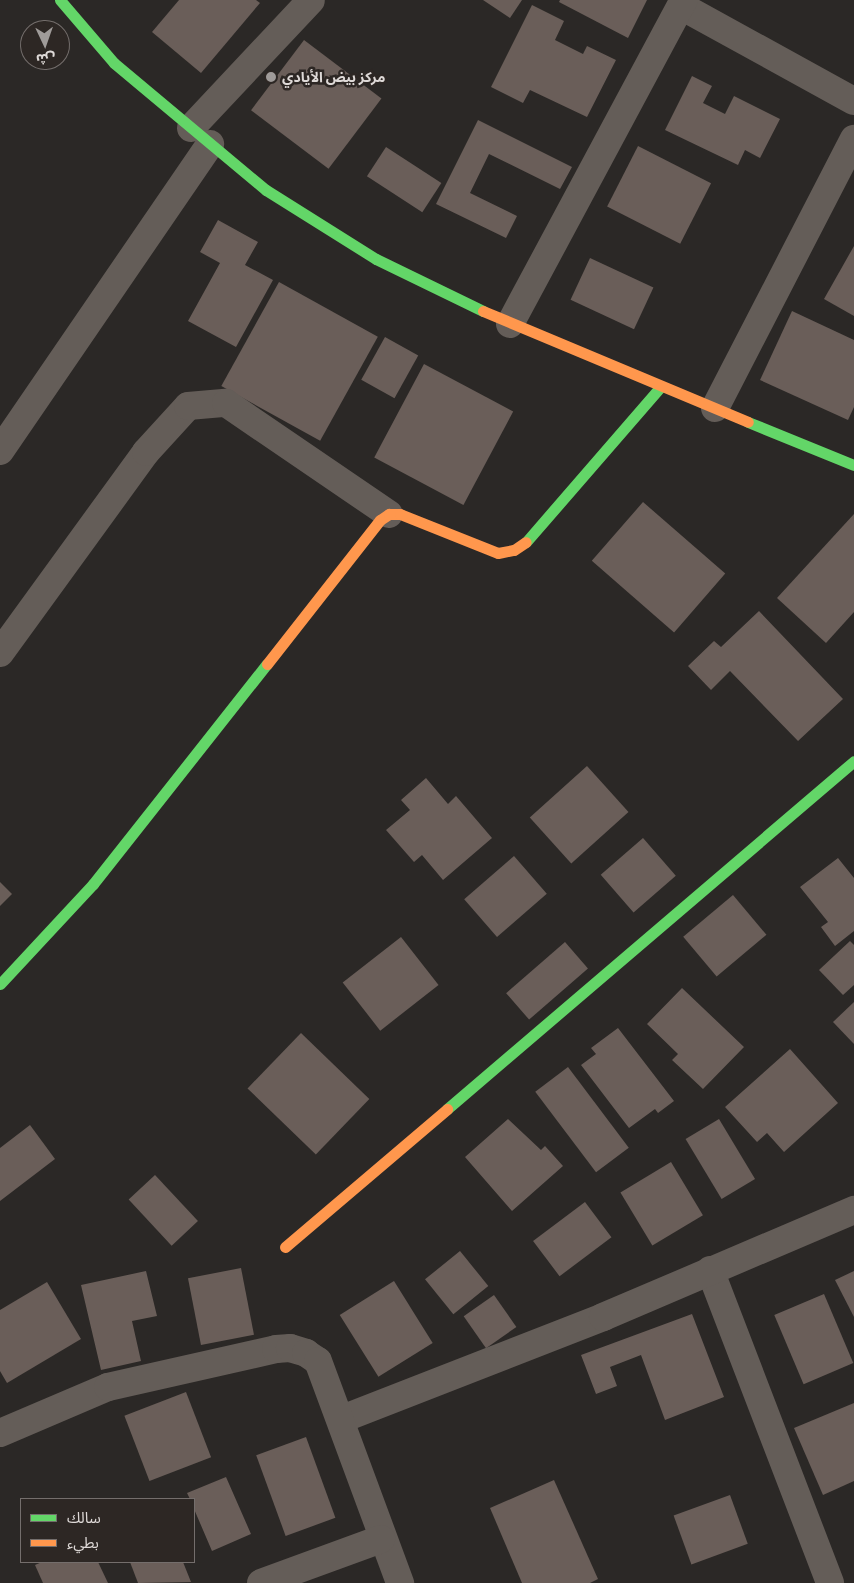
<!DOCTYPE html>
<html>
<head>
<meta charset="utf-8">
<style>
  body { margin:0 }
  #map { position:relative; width:854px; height:1583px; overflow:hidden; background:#2b2826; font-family:Barlow,"Noto Sans Arabic",sans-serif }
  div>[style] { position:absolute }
  .building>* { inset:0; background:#6a5e59; transform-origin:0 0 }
  .street>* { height:28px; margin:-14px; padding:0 14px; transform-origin:14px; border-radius:14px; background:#645d58 }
  .fast>* { height:11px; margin:-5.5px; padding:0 5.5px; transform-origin:5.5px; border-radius:5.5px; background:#63d668 }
  .slow>* { height:11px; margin:-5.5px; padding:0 5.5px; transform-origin:5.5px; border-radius:5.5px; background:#ff974d }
  .dots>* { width:14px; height:14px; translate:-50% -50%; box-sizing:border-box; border:2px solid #2d2724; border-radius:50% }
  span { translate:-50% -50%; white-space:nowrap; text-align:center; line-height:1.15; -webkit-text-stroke:5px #2d2724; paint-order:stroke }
  .poi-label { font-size:14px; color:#ded9d7; font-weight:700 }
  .left { translate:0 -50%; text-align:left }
  .legend { position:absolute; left:20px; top:1498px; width:175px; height:65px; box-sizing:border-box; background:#2d2724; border:1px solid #746e6c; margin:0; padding:6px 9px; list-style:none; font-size:15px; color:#ded9d7 }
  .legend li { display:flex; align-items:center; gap:10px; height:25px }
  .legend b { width:25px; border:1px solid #746e6c }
  .north { position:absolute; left:20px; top:20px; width:50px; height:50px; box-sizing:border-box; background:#2d2724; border:1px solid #746e6c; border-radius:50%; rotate:177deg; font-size:14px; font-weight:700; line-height:20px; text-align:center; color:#ded9d7 }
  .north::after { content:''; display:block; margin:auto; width:18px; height:22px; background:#9f9b99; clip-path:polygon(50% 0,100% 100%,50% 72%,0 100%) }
</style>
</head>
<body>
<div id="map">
  <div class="building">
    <i style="clip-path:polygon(179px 0,256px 0,260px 3px,201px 73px,152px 32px)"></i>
    <i style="clip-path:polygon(483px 0,522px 0,510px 18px)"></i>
    <i style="clip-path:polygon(560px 0,647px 0,628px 38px,559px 2px)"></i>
    <i style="clip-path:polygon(532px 5px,564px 21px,555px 40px,583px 54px,587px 46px,616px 60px,587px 117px,530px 90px,523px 103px,491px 87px)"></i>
    <i style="left:304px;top:40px;width:97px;height:88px;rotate:37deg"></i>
    <i style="clip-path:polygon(692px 76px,712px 86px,703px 103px,725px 114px,734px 96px,780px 119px,760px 158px,745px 150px,738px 165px,665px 130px)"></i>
    <i style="clip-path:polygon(478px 120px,572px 167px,560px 189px,489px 154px,470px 193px,517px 216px,506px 238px,436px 204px)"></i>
    <i style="left:638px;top:146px;width:82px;height:68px;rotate:27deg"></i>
    <i style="left:386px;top:147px;width:66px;height:35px;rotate:33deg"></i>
    <i style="clip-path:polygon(218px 220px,258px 242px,245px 265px,273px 280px,236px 347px,188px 321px,220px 263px,200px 252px)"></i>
    <i style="clip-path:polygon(854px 246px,854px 316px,824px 299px)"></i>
    <i style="left:590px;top:258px;width:70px;height:46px;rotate:25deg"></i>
    <i style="left:279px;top:282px;width:113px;height:119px;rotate:29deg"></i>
    <i style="clip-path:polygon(792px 311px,854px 340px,854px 407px,848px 420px,760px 380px)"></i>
    <i style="left:385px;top:337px;width:38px;height:49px;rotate:29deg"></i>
    <i style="left:424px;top:364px;width:101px;height:106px;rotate:28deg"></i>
    <i style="left:643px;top:502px;width:109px;height:78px;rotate:41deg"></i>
    <i style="clip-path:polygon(854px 514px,854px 612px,826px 643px,777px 598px)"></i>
    <i style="clip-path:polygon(759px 611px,843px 699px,798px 741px,730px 671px,711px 690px,688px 666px,714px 641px,721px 647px)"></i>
    <i style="left:587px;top:766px;width:62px;height:77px;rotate:48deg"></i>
    <i style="clip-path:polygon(426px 778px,448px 804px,456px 796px,492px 838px,443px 880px,422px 855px,414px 862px,386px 830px,410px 810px,401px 800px)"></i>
    <i style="left:643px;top:838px;width:50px;height:56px;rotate:49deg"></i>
    <i style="left:514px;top:856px;width:50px;height:66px;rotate:49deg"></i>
    <i style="clip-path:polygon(838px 858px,854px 878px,854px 931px,835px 946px,821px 927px,828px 922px,800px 887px)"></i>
    <i style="clip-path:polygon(0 882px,12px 894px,0 906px)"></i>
    <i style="left:733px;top:895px;width:52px;height:65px;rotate:50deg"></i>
    <i style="left:401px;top:937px;width:61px;height:74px;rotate:52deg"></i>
    <i style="clip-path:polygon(850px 941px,854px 945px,854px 985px,843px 995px,819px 970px)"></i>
    <i style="left:565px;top:942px;width:35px;height:78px;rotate:49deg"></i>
    <i style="clip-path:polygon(682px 988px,744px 1047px,703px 1089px,672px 1060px,678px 1054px,647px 1024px)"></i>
    <i style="clip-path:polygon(854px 1002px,854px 1044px,833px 1022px)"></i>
    <i style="clip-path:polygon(618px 1028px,674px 1101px,658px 1113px,655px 1109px,629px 1128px,581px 1065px,596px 1054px,591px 1048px)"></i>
    <i style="left:301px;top:1033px;width:95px;height:77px;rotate:44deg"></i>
    <i style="clip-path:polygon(790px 1049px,838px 1103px,784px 1152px,767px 1133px,757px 1142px,725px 1107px)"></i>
    <i style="left:568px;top:1067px;width:101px;height:41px;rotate:53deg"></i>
    <i style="clip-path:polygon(508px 1119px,541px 1150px,545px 1146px,563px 1166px,512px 1211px,465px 1157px)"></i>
    <i style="left:719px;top:1119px;width:70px;height:39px;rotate:59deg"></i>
    <i style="clip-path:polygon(30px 1125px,55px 1159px,0 1201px,0 1148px)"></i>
    <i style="left:671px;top:1162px;width:62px;height:59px;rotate:59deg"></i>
    <i style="left:155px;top:1175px;width:63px;height:36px;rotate:47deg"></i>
    <i style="left:585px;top:1202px;width:44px;height:65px;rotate:53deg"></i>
    <i style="left:460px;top:1251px;width:45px;height:45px;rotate:51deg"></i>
    <i style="left:241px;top:1268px;width:68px;height:54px;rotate:79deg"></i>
    <i style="clip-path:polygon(146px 1271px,157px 1316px,132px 1321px,141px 1361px,101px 1370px,81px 1285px)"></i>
    <i style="clip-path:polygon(854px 1271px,854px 1317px,835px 1280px)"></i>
    <i style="left:394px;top:1281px;width:73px;height:64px;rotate:58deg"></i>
    <i style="clip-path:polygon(47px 1282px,81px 1339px,7px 1383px,0 1371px,0 1310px)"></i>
    <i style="left:824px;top:1294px;width:75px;height:54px;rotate:67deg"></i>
    <i style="left:494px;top:1295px;width:39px;height:37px;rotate:55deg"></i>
    <i style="clip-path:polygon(692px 1314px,724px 1397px,665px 1420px,641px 1355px,610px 1367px,617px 1386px,596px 1394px,581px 1355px)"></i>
    <i style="left:186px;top:1392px;width:70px;height:66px;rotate:69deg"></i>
    <i style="clip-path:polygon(854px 1403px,854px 1481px,823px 1495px,794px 1428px)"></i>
    <i style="left:306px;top:1437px;width:86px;height:53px;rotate:70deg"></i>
    <i style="clip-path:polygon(226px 1477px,251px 1534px,212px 1551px,194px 1509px,194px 1499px,190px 1499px,187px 1493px)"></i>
    <i style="clip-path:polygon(554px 1480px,598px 1579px,590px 1583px,522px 1583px,490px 1508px)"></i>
    <i style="left:730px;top:1495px;width:52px;height:60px;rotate:70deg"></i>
    <i style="clip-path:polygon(42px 1562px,98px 1562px,108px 1583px,43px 1583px,35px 1565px)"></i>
    <i style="clip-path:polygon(130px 1562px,183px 1562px,191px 1582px,138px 1583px)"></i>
  </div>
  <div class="street">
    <i style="left:681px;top:6px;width:197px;rotate:28.8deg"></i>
    <i style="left:191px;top:128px;width:175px;rotate:-46.8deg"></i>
    <i style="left:510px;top:324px;width:368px;rotate:-61.8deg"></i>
    <i style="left:715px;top:408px;width:303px;rotate:-62.7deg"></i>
    <i style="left:0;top:451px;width:372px;rotate:-55.6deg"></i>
    <i style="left:0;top:653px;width:248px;rotate:-54deg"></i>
    <i style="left:146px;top:452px;width:62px;rotate:-47.6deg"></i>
    <i style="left:188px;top:406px;width:38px;rotate:-5deg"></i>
    <i style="left:226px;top:403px;width:197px;rotate:34.3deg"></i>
    <i style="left:710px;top:1270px;width:335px;rotate:69deg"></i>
    <i style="left:342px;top:1419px;width:280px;rotate:-21.3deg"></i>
    <i style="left:603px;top:1317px;width:273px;rotate:-23.1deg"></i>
    <i style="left:0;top:1433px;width:117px;rotate:-23.1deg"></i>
    <i style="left:108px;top:1387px;width:172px;rotate:-12.7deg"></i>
    <i style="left:276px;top:1349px;width:14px;rotate:-4deg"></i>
    <i style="left:290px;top:1348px;width:17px;rotate:17deg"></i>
    <i style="left:306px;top:1353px;width:14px;rotate:34deg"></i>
    <i style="left:318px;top:1361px;width:237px;rotate:69.7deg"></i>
    <i style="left:261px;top:1583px;width:128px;rotate:-20.1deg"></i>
  </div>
  <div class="fast">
    <i style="left:60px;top:0;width:83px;rotate:49.4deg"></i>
    <i style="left:114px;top:63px;width:198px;rotate:39.9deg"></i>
    <i style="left:266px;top:190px;width:130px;rotate:32.1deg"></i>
    <i style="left:376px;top:259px;width:119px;rotate:25.9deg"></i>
    <i style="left:748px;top:422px;width:114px;rotate:22.1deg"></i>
    <i style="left:526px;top:542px;width:206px;rotate:-49.1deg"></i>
    <i style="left:0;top:984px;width:137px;rotate:-47.1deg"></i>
    <i style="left:93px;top:884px;width:280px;rotate:-51.7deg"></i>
    <i style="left:447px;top:1109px;width:535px;rotate:-40.53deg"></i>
  </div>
  <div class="slow">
    <i style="left:483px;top:311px;width:287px;rotate:22.7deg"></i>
    <i style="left:267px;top:664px;width:183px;rotate:-51.9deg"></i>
    <i style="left:380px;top:520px;width:11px;rotate:-34deg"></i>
    <i style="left:389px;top:514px;width:11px"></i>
    <i style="left:400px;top:514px;width:105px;rotate:21.7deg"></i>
    <i style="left:498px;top:553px;width:16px;rotate:-11deg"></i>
    <i style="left:514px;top:550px;width:14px;rotate:-34deg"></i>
    <i style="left:285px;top:1247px;width:213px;rotate:-40.4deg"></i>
  </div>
  <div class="dots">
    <i style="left:271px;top:77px;background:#9f9b99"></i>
  </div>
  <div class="poi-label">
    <span class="left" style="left:282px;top:77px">مركز بيض الأيادي</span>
  </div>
  <ul class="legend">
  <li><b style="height:6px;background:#63d668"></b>سالك</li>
  <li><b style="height:6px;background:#ff974d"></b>بطيء</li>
  </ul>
  <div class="north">ش</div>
</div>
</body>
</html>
